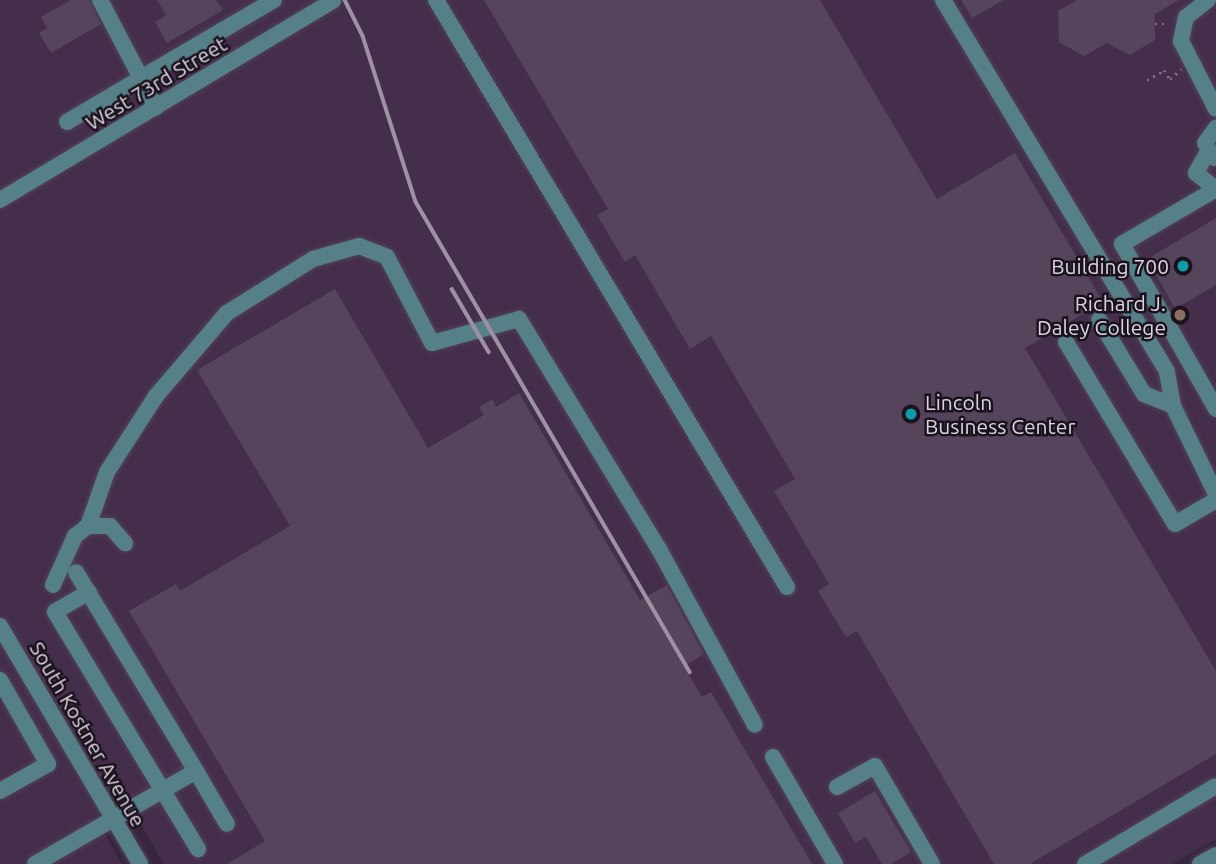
<!DOCTYPE html>
<html>
<head>
<meta charset="utf-8">
<style>
  body { margin:0 }
  #map { position:relative; width:1216px; height:864px; overflow:hidden; background:#37263d; font-family:Ubuntu,sans-serif }
  div>[style] { position:absolute }
  .built>* { inset:0; background:#442e4b }
  .building>* { inset:0; background:#56445c }
  .path>* { height:2.5px; margin-top:-1.25px; transform-origin:0; background:repeating-linear-gradient(90deg,#7f7185 0 2px,transparent 0 7px) }
  .roads { filter:drop-shadow(0 0 2px #524257) drop-shadow(0 0 2px #524257) }
  .minor>* { height:16px; margin:-8px; padding:0 8px; transform-origin:8px; border-radius:8px; background:#568087 }
  .rail>* { height:3.5px; margin:-1.75px; padding:0 1.75px; transform-origin:1.75px; border-radius:1.75px; background:#9e91a3 }
  .dots>* { width:19px; height:19px; translate:-50% -50%; box-sizing:border-box; border:4px solid #1a131d; border-radius:50% }
  span { translate:-50% -50%; white-space:nowrap; text-align:center; line-height:1.15; -webkit-text-stroke:5px #1a131d; paint-order:stroke }
  .street-label { font-size:21px; color:#ded3e2 }
  .poi-label { font-size:21px; color:#ded3e2 }
  .right { translate:-100% -50%; text-align:right }
  .left { translate:0 -50%; text-align:left }
</style>
</head>
<body>
<div id="map">
  <div class="built">
    <i style="clip-path:polygon(0 0,1216px 0,1216px 119px,1195px 139px,1198px 154px,1216px 165px,1216px 839px,1172px 864px,164px 864px,125px 797px,94px 816px,122px 864px,0 864px)"></i>
  </div>
  <div class="building">
    <i style="clip-path:polygon(71px 0,90px 0,101px 24px,51px 53px,39px 33px,47px 28px,41px 17px)"></i>
    <i style="clip-path:polygon(157px 0,216px 0,223px 10px,167px 43px,155px 22px,166px 15px)"></i>
    <i style="clip-path:polygon(484px 0,820px 0,937px 199px,1015px 153px,1103px 302px,1025px 348px,1216px 671px,1216px 754px,1030px 864px,994px 864px,857px 631px,846px 637px,818px 591px,829px 584px,774px 491px,795px 479px,711px 336px,690px 349px,635px 255px,625px 262px,597px 215px,608px 209px)"></i>
    <i style="clip-path:polygon(961px 0,1004px 0,972px 18px)"></i>
    <i style="clip-path:polygon(1077px 0,1179px 0,1155px 14px,1155px 40px,1130px 55px,1107px 43px,1084px 56px,1059px 42px,1058px 11px)"></i>
    <i style="clip-path:polygon(1216px 218px,1216px 285px,1175px 309px,1147px 259px)"></i>
    <i style="clip-path:polygon(335px 289px,428px 448px,484px 415px,479px 407px,492px 399px,496px 407px,519px 393px,640px 600px,667px 585px,704px 654px,684px 666px,702px 697px,711px 692px,812px 864px,227px 864px,265px 841px,129px 611px,176px 584px,180px 591px,290px 526px,197px 370px)"></i>
    <i style="clip-path:polygon(875px 791px,911px 852px,891px 864px,882px 864px,866px 837px,855px 843px,838px 813px)"></i>
  </div>
  <div class="path">
    <i style="left:1155px;top:24px;width:14px"></i>
    <i style="left:1147px;top:80px;width:20px;rotate:-30deg"></i>
    <i style="left:1164px;top:70px;width:11px;rotate:56deg"></i>
    <i style="left:1170px;top:79px;width:15px;rotate:-42deg"></i>
  </div>
  <div class="roads">
    <div class="minor">
      <i style="left:100px;top:0;width:88px;rotate:62.3deg"></i>
      <i style="left:141px;top:78px;width:154px;rotate:-30.4deg"></i>
      <i style="left:436px;top:0;width:684px;rotate:59.12deg"></i>
      <i style="left:943px;top:0;width:434px;rotate:58.9deg"></i>
      <i style="left:1167px;top:372px;width:35px;rotate:80deg"></i>
      <i style="left:1173px;top:406px;width:98px;rotate:64deg"></i>
      <i style="left:1208px;top:0;width:28px;rotate:142deg"></i>
      <i style="left:1186px;top:17px;width:25px;rotate:102deg"></i>
      <i style="left:1181px;top:41px;width:76px;rotate:62.8deg"></i>
      <i style="left:67px;top:122px;width:86px;rotate:-30.7deg"></i>
      <i style="left:141px;top:78px;width:33px;rotate:63deg"></i>
      <i style="left:1207px;top:153px;width:23px;rotate:119deg"></i>
      <i style="left:1196px;top:173px;width:26px;rotate:39deg"></i>
      <i style="left:1214px;top:158px;width:17px;rotate:-121deg"></i>
      <i style="left:1205px;top:143px;width:19px;rotate:-54deg"></i>
      <i style="left:1216px;top:189px;width:109px;rotate:149.7deg"></i>
      <i style="left:1122px;top:244px;width:190px;rotate:60.3deg"></i>
      <i style="left:0;top:200px;width:388px;rotate:-30.9deg"></i>
      <i style="left:1099px;top:320px;width:87px;rotate:58.7deg"></i>
      <i style="left:1144px;top:394px;width:31px;rotate:22deg"></i>
      <i style="left:1066px;top:342px;width:212px;rotate:59.1deg"></i>
      <i style="left:1175px;top:524px;width:48px;rotate:-30.3deg"></i>
      <i style="left:88px;top:526px;width:57px;rotate:-70.6deg"></i>
      <i style="left:107px;top:472px;width:90px;rotate:-57.2deg"></i>
      <i style="left:156px;top:396px;width:109px;rotate:-49.5deg"></i>
      <i style="left:227px;top:313px;width:102px;rotate:-32.1deg"></i>
      <i style="left:313px;top:259px;width:48px;rotate:-15.8deg"></i>
      <i style="left:359px;top:246px;width:30px;rotate:21deg"></i>
      <i style="left:387px;top:257px;width:97px;rotate:62.4deg"></i>
      <i style="left:432px;top:343px;width:90px;rotate:-15.4deg"></i>
      <i style="left:519px;top:319px;width:269px;rotate:58.7deg"></i>
      <i style="left:659px;top:549px;width:200px;rotate:61.4deg"></i>
      <i style="left:53px;top:585px;width:54px;rotate:-65.8deg"></i>
      <i style="left:75px;top:536px;width:16px;rotate:-38deg"></i>
      <i style="left:88px;top:526px;width:22px"></i>
      <i style="left:110px;top:526px;width:23px;rotate:49deg"></i>
      <i style="left:89px;top:592px;width:39px;rotate:150deg"></i>
      <i style="left:55px;top:612px;width:277px;rotate:58.9deg"></i>
      <i style="left:0;top:626px;width:276px;rotate:59.5deg"></i>
      <i style="left:0;top:680px;width:97px;rotate:60.3deg"></i>
      <i style="left:48px;top:764px;width:55px;rotate:150.6deg"></i>
      <i style="left:773px;top:757px;width:124px;rotate:59.9deg"></i>
      <i style="left:196px;top:771px;width:61px;rotate:59.7deg"></i>
      <i style="left:837px;top:787px;width:43px;rotate:-28.9deg"></i>
      <i style="left:875px;top:766px;width:113px;rotate:59.8deg"></i>
      <i style="left:35px;top:864px;width:186px;rotate:-30deg"></i>
      <i style="left:196px;top:771px;width:232px;rotate:-121.1deg"></i>
      <i style="left:1085px;top:864px;width:152px;rotate:-30.8deg"></i>
      <i style="left:1200px;top:864px;width:18px;rotate:-29deg"></i>
    </div>
  </div>
  <div class="rail">
    <i style="left:345px;top:0;width:40px;rotate:63.4deg"></i>
    <i style="left:363px;top:36px;width:174px;rotate:72.3deg"></i>
    <i style="left:416px;top:202px;width:544px;rotate:59.76deg"></i>
    <i style="left:452px;top:289px;width:73px;rotate:59.6deg"></i>
  </div>
  <div class="dots">
    <i style="left:1183px;top:266px;background:#0f9aa8"></i>
    <i style="left:1180px;top:315px;background:#8d6e63"></i>
    <i style="left:911px;top:414px;background:#0f9aa8"></i>
  </div>
  <div class="street-label">
    <span style="left:156px;top:83px;rotate:-31deg">West 73rd Street</span>
    <span style="left:88px;top:734px;rotate:60deg">South Kostner Avenue</span>
  </div>
  <div class="poi-label">
    <span class="right" style="left:1169px;top:266px">Building 700</span>
    <span class="right" style="left:1166px;top:315px">Richard J.<br>Daley College</span>
    <span class="left" style="left:925px;top:414px">Lincoln<br>Business Center</span>
  </div>
</div>
</body>
</html>
